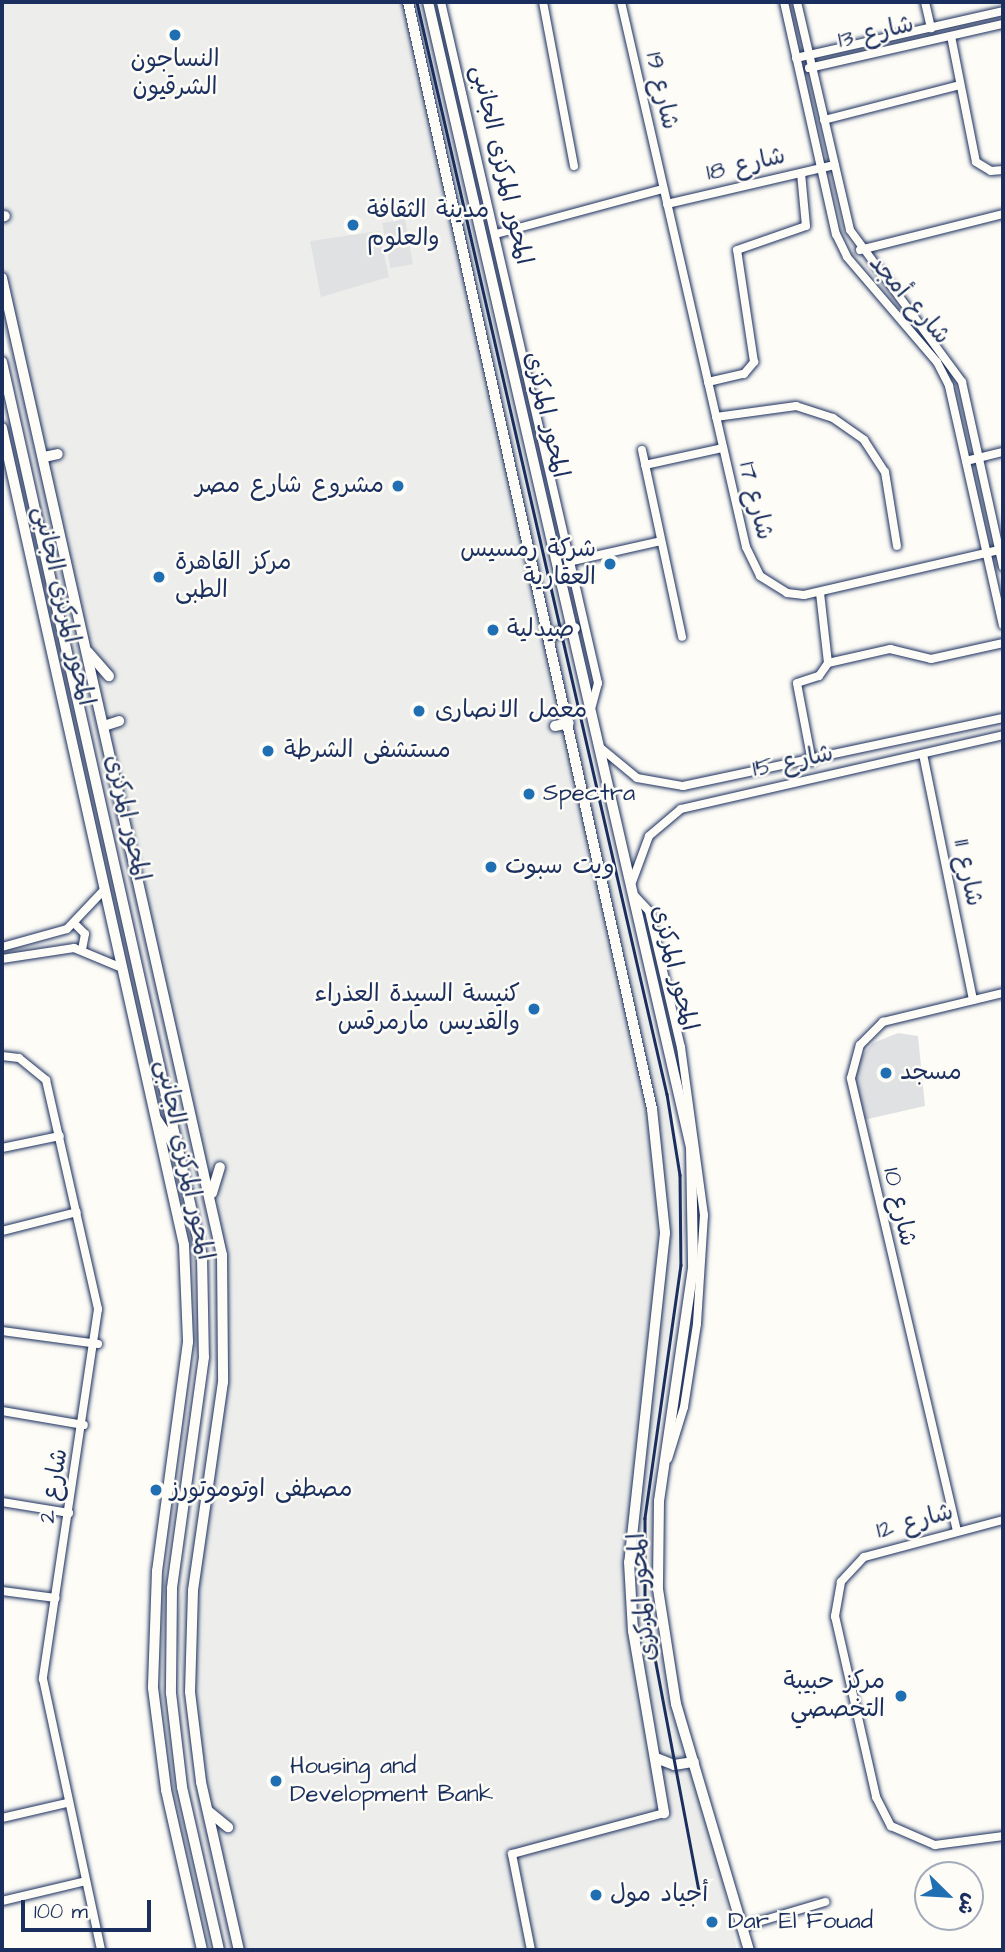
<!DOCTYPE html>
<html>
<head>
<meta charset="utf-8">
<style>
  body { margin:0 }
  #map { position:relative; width:1005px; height:1952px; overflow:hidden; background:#fdfcf7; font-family:"Architects Daughter","Playpen Sans Arabic",sans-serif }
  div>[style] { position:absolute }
  .built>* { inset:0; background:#edeeec }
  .green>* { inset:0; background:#e0e1e3; transform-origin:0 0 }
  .roads { filter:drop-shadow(0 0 2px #1b2f5e) drop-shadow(0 0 2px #1b2f5e) }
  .street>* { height:8px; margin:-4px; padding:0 4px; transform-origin:4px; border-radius:4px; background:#fdfcf7 }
  .secondary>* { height:10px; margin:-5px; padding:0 5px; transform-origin:5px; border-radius:5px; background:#fdfcf7 }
  .rail>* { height:2.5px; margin:-1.25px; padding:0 1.25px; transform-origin:1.25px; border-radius:1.25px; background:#1b2f5e }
  .dots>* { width:19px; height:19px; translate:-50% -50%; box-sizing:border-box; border:4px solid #fdfcf7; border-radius:50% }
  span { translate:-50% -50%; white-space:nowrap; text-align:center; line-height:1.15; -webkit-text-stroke:5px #fdfcf7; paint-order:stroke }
  .street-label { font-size:24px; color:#1b2f5e }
  .poi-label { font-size:24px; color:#1b2f5e }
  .left { translate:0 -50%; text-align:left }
  .right { translate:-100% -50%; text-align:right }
  .frame { position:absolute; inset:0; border:4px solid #1b2f5e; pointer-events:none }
  .north { position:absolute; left:914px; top:1861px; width:70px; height:70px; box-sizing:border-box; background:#fdfcf7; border:2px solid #a3aaba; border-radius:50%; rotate:114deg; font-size:19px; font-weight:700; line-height:28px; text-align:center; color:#1b2f5e }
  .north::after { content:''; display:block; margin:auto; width:24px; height:32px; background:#1f6fb2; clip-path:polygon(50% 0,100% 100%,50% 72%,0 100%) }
  .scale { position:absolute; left:21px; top:1900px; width:130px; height:32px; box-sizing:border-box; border:4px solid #1b2f5e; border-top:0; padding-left:9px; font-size:21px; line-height:24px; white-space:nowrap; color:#1b2f5e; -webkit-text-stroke:5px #fdfcf7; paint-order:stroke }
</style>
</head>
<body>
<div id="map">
  <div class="built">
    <i style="clip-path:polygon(2px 2px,422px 2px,681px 1155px,686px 1224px,655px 1464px,656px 1526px,663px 1603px,737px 1950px,229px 1950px,200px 1825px,176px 1629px,215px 1365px,212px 1250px,2px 321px)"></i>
  </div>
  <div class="green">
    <i style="left:405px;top:219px;width:46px;height:23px;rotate:80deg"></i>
    <i style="clip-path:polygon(379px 231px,389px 277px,321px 297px,310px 241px)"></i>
    <i style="clip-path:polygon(898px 1033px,918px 1036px,925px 1106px,859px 1121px,853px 1080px,858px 1060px,873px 1043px)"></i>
  </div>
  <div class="roads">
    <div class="street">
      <i style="left:441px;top:2px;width:699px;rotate:77.02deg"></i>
      <i style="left:598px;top:683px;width:24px;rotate:105deg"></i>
      <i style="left:543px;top:2px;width:167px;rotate:79.3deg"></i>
      <i style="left:621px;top:2px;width:559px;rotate:77.08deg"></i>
      <i style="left:746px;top:547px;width:32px;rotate:64deg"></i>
      <i style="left:760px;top:576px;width:32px;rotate:32deg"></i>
      <i style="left:787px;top:593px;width:17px;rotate:7deg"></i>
      <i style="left:804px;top:595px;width:200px;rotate:-13deg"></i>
      <i style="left:784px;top:2px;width:238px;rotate:77.4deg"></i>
      <i style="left:836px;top:234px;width:25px;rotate:64deg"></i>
      <i style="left:847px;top:257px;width:138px;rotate:49.4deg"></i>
      <i style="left:937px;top:362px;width:27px;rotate:63deg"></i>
      <i style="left:949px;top:386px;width:245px;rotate:77.3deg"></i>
      <i style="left:797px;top:2px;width:234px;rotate:76.9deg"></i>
      <i style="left:850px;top:230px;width:189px;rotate:53.6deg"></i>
      <i style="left:962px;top:382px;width:189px;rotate:77.5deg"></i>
      <i style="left:925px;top:2px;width:27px;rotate:77deg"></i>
      <i style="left:951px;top:36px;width:128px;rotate:78.8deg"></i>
      <i style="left:976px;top:162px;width:17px;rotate:31deg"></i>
      <i style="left:991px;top:171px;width:12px;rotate:-5deg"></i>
      <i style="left:796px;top:58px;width:212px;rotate:-12.8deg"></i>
      <i style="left:809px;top:68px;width:199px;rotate:-12.8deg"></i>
      <i style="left:824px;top:120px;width:140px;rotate:-14.4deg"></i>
      <i style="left:667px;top:204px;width:172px;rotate:-13.1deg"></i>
      <i style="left:496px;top:234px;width:173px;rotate:-15.1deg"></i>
      <i style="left:860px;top:250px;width:147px;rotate:-14.1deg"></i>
      <i style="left:708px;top:382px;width:37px;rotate:-13deg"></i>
      <i style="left:744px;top:374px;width:16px;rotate:-50deg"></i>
      <i style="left:754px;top:362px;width:113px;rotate:-98.6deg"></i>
      <i style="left:737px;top:250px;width:73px;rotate:-19.2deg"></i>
      <i style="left:806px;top:226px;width:53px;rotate:-95.4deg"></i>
      <i style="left:716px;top:417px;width:81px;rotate:-7.8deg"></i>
      <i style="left:796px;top:406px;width:39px;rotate:18deg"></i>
      <i style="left:833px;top:418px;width:38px;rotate:35deg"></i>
      <i style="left:864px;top:440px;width:38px;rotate:57deg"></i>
      <i style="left:885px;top:472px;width:75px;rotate:80.8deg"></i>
      <i style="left:642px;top:450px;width:191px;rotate:77.9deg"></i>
      <i style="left:966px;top:461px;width:38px;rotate:-14deg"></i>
      <i style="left:645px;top:465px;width:80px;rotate:-12.3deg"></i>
      <i style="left:568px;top:562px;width:95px;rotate:-12.7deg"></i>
      <i style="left:828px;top:663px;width:64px;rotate:-12.7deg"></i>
      <i style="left:890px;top:649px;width:42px;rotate:13.7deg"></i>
      <i style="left:931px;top:659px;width:74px;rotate:-12.5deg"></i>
      <i style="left:602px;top:749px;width:45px;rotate:39.6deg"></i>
      <i style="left:637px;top:778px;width:47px;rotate:9.9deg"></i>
      <i style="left:683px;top:786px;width:327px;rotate:-12deg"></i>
      <i style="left:923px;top:754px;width:251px;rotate:78.5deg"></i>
      <i style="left:812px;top:762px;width:80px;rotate:-100.8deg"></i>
      <i style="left:797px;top:683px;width:23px;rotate:-18deg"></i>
      <i style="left:819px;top:676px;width:16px;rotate:-55deg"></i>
      <i style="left:828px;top:663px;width:70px;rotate:-96.5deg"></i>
      <i style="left:632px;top:882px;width:49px;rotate:-69.7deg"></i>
      <i style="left:649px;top:836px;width:42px;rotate:-40.2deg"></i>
      <i style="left:681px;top:809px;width:330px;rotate:-12.9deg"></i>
      <i style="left:634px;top:895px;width:22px;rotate:47deg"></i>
      <i style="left:649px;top:911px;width:140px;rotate:76.8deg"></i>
      <i style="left:681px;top:1047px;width:170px;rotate:82.2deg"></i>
      <i style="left:704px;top:1215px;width:109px;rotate:93.7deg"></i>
      <i style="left:697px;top:1324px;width:84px;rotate:98.9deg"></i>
      <i style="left:684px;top:1407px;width:54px;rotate:107.1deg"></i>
      <i style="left:75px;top:924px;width:14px;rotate:45deg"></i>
      <i style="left:85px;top:934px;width:16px;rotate:101deg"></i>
      <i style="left:2px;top:947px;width:67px;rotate:-15.5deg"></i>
      <i style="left:67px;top:929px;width:55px;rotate:-46.5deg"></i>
      <i style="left:2px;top:959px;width:73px;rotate:-8.7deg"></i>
      <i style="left:74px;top:948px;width:52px;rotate:22.6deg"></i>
      <i style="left:2px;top:1056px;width:17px;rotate:7deg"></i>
      <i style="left:19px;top:1058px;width:35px;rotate:39deg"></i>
      <i style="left:46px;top:1080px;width:235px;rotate:77.2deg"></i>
      <i style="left:98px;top:1309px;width:374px;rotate:98.5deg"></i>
      <i style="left:43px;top:1679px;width:277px;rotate:77.9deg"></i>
      <i style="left:2px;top:1148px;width:59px;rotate:-11.7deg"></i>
      <i style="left:2px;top:1231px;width:77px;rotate:-14.2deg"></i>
      <i style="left:2px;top:1331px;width:97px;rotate:7.7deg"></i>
      <i style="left:2px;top:1411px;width:83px;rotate:9.7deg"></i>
      <i style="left:2px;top:1502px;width:68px;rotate:9.3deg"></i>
      <i style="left:1003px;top:1520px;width:144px;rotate:165.1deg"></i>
      <i style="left:864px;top:1557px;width:34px;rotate:133deg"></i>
      <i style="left:841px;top:1582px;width:35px;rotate:100deg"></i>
      <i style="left:835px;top:1616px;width:186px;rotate:77.2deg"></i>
      <i style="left:876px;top:1797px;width:33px;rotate:63deg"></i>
      <i style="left:891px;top:1826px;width:48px;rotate:23.4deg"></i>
      <i style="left:935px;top:1845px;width:69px;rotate:-7.5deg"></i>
      <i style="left:957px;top:1531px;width:465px;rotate:-103.2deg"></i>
      <i style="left:851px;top:1078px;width:34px;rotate:-75deg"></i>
      <i style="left:860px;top:1045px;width:33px;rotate:-45deg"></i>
      <i style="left:883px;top:1022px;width:123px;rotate:-13.6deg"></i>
      <i style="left:2px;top:1591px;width:54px;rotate:7.4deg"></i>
      <i style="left:2px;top:1818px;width:67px;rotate:-13deg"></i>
      <i style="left:2px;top:1901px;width:86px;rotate:-13.4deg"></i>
      <i style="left:741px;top:1927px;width:88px;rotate:-16.6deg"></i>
      <i style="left:531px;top:1950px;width:98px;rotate:-101.2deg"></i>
      <i style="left:512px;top:1854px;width:157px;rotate:-15.1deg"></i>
    </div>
    <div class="secondary">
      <i style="left:408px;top:2px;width:1134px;rotate:77.57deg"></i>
      <i style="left:652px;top:1109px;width:125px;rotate:84deg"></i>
      <i style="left:665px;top:1233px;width:331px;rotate:96.2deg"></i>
      <i style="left:629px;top:1562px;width:69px;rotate:86.7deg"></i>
      <i style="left:633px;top:1631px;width:185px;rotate:80.3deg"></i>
      <i style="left:428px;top:2px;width:1176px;rotate:77.07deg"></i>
      <i style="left:691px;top:1148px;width:120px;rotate:89deg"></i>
      <i style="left:693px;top:1268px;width:235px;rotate:98.3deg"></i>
      <i style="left:659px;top:1501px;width:88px;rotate:90.7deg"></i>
      <i style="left:658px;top:1589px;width:116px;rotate:81.1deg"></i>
      <i style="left:676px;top:1704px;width:257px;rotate:73.5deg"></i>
      <i style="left:2px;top:217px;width:3px;rotate:-18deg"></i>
      <i style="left:2px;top:278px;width:1001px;rotate:77.31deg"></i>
      <i style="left:222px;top:1255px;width:127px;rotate:89.5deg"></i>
      <i style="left:223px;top:1382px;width:211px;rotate:98.2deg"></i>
      <i style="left:193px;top:1591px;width:101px;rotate:91.7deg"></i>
      <i style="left:190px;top:1692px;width:91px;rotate:83deg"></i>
      <i style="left:201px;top:1782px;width:172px;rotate:77.3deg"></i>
      <i style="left:2px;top:362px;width:917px;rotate:77.4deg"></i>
      <i style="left:202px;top:1257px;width:100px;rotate:88.9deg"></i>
      <i style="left:204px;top:1357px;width:234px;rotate:97.9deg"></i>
      <i style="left:172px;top:1589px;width:104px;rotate:90.6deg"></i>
      <i style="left:171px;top:1693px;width:95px;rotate:83.3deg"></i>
      <i style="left:182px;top:1787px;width:167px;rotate:77.2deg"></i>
      <i style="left:2px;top:428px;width:837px;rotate:77.44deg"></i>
      <i style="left:184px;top:1245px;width:97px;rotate:87.6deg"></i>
      <i style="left:188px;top:1342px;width:231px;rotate:97.7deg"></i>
      <i style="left:157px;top:1571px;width:117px;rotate:92deg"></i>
      <i style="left:153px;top:1688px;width:103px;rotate:82.7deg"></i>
      <i style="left:166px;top:1790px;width:164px;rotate:77.3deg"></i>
      <i style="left:44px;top:457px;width:14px;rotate:-12deg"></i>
      <i style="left:549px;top:636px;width:27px;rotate:-17deg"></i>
      <i style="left:88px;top:652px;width:32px;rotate:49deg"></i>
      <i style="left:104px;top:726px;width:16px;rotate:-18deg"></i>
      <i style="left:555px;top:726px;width:14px;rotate:-12deg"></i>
      <i style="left:157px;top:1120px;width:36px;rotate:56deg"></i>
      <i style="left:212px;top:1193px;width:27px;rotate:-73deg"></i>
      <i style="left:656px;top:1758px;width:19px;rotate:21deg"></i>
      <i style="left:674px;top:1765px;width:20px;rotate:-9deg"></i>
      <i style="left:208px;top:1811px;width:26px;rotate:39deg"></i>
    </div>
  </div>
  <div class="rail">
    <i style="left:417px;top:2px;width:1120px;rotate:77.11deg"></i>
    <i style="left:667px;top:1094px;width:82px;rotate:80.9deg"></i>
    <i style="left:680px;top:1175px;width:90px;rotate:89.4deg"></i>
    <i style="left:681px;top:1265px;width:256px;rotate:98.1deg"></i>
    <i style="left:645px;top:1518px;width:87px;rotate:90deg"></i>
    <i style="left:645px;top:1605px;width:292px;rotate:79.3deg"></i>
  </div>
  <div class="dots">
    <i style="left:175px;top:35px;background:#1f6fb2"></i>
    <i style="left:353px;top:225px;background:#1f6fb2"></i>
    <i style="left:398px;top:486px;background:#1f6fb2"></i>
    <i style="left:610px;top:564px;background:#1f6fb2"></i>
    <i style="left:159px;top:577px;background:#1f6fb2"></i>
    <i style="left:493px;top:630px;background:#1f6fb2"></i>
    <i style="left:419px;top:711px;background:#1f6fb2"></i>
    <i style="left:268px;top:751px;background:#1f6fb2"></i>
    <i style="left:529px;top:794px;background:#1f6fb2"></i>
    <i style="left:491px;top:867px;background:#1f6fb2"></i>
    <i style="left:534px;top:1009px;background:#1f6fb2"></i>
    <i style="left:886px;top:1073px;background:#1f6fb2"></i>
    <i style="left:156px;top:1490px;background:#1f6fb2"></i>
    <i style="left:901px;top:1696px;background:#1f6fb2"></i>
    <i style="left:276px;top:1781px;background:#1f6fb2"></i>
    <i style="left:596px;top:1895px;background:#1f6fb2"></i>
    <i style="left:712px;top:1922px;background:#1f6fb2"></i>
  </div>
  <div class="street-label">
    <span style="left:876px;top:33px;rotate:-13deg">شارع 13</span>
    <span style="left:661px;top:91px;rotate:77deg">شارع 19</span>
    <span style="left:501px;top:165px;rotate:77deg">المحور المركزى الجانبى</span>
    <span style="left:746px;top:165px;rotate:-13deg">شارع 18</span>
    <span style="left:909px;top:300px;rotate:49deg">شارع أمجد</span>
    <span style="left:546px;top:415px;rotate:77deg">المحور المركزى</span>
    <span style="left:755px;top:501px;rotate:76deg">شارع 17</span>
    <span style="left:63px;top:606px;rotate:77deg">المحور المركزى الجانبى</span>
    <span style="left:793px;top:762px;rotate:-12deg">شارع 15</span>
    <span style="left:127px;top:818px;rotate:77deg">المحور المركزى</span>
    <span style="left:967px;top:873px;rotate:78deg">شارع 11</span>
    <span style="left:674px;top:968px;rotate:76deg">المحور المركزى</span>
    <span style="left:184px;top:1160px;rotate:78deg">المحور المركزى الجانبى</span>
    <span style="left:899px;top:1207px;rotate:77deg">شارع 10</span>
    <span style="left:54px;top:1486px;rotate:-80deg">شارع 2</span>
    <span style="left:915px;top:1522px;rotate:-15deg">شارع 12</span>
    <span style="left:643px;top:1597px;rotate:-95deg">المحور المركزى</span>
  </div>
  <div class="poi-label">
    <span style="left:175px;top:74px">النساجون<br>الشرقيون</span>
    <span class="left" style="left:367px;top:225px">مدينة الثقافة<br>والعلوم</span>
    <span class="right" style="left:384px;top:486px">مشروع شارع مصر</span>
    <span class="right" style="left:596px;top:564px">شركة رمسيس<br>العقارية</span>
    <span class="left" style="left:175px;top:577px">مركز القاهرة<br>الطبى</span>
    <span class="left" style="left:507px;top:630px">صيدلية</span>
    <span class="left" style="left:435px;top:711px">معمل الانصارى</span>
    <span class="left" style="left:284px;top:751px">مستشفى الشرطة</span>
    <span class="left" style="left:543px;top:794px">Spectra</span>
    <span class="left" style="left:505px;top:867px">ويت سبوت</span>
    <span class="right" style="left:520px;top:1009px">كنيسة السيدة العذراء<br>والقديس مارمرقس</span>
    <span class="left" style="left:900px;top:1073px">مسجد</span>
    <span class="left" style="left:170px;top:1490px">مصطفى اوتوموتورز</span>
    <span class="right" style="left:885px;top:1696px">مركز حبيبة<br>التخصصي</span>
    <span class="left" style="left:290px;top:1781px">Housing and<br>Development Bank</span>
    <span class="left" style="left:610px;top:1895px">أجياد مول</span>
    <span class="left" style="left:728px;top:1922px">Dar El Fouad</span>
  </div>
  <div class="frame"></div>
  <div class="north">ش</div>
  <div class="scale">100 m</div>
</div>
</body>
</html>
